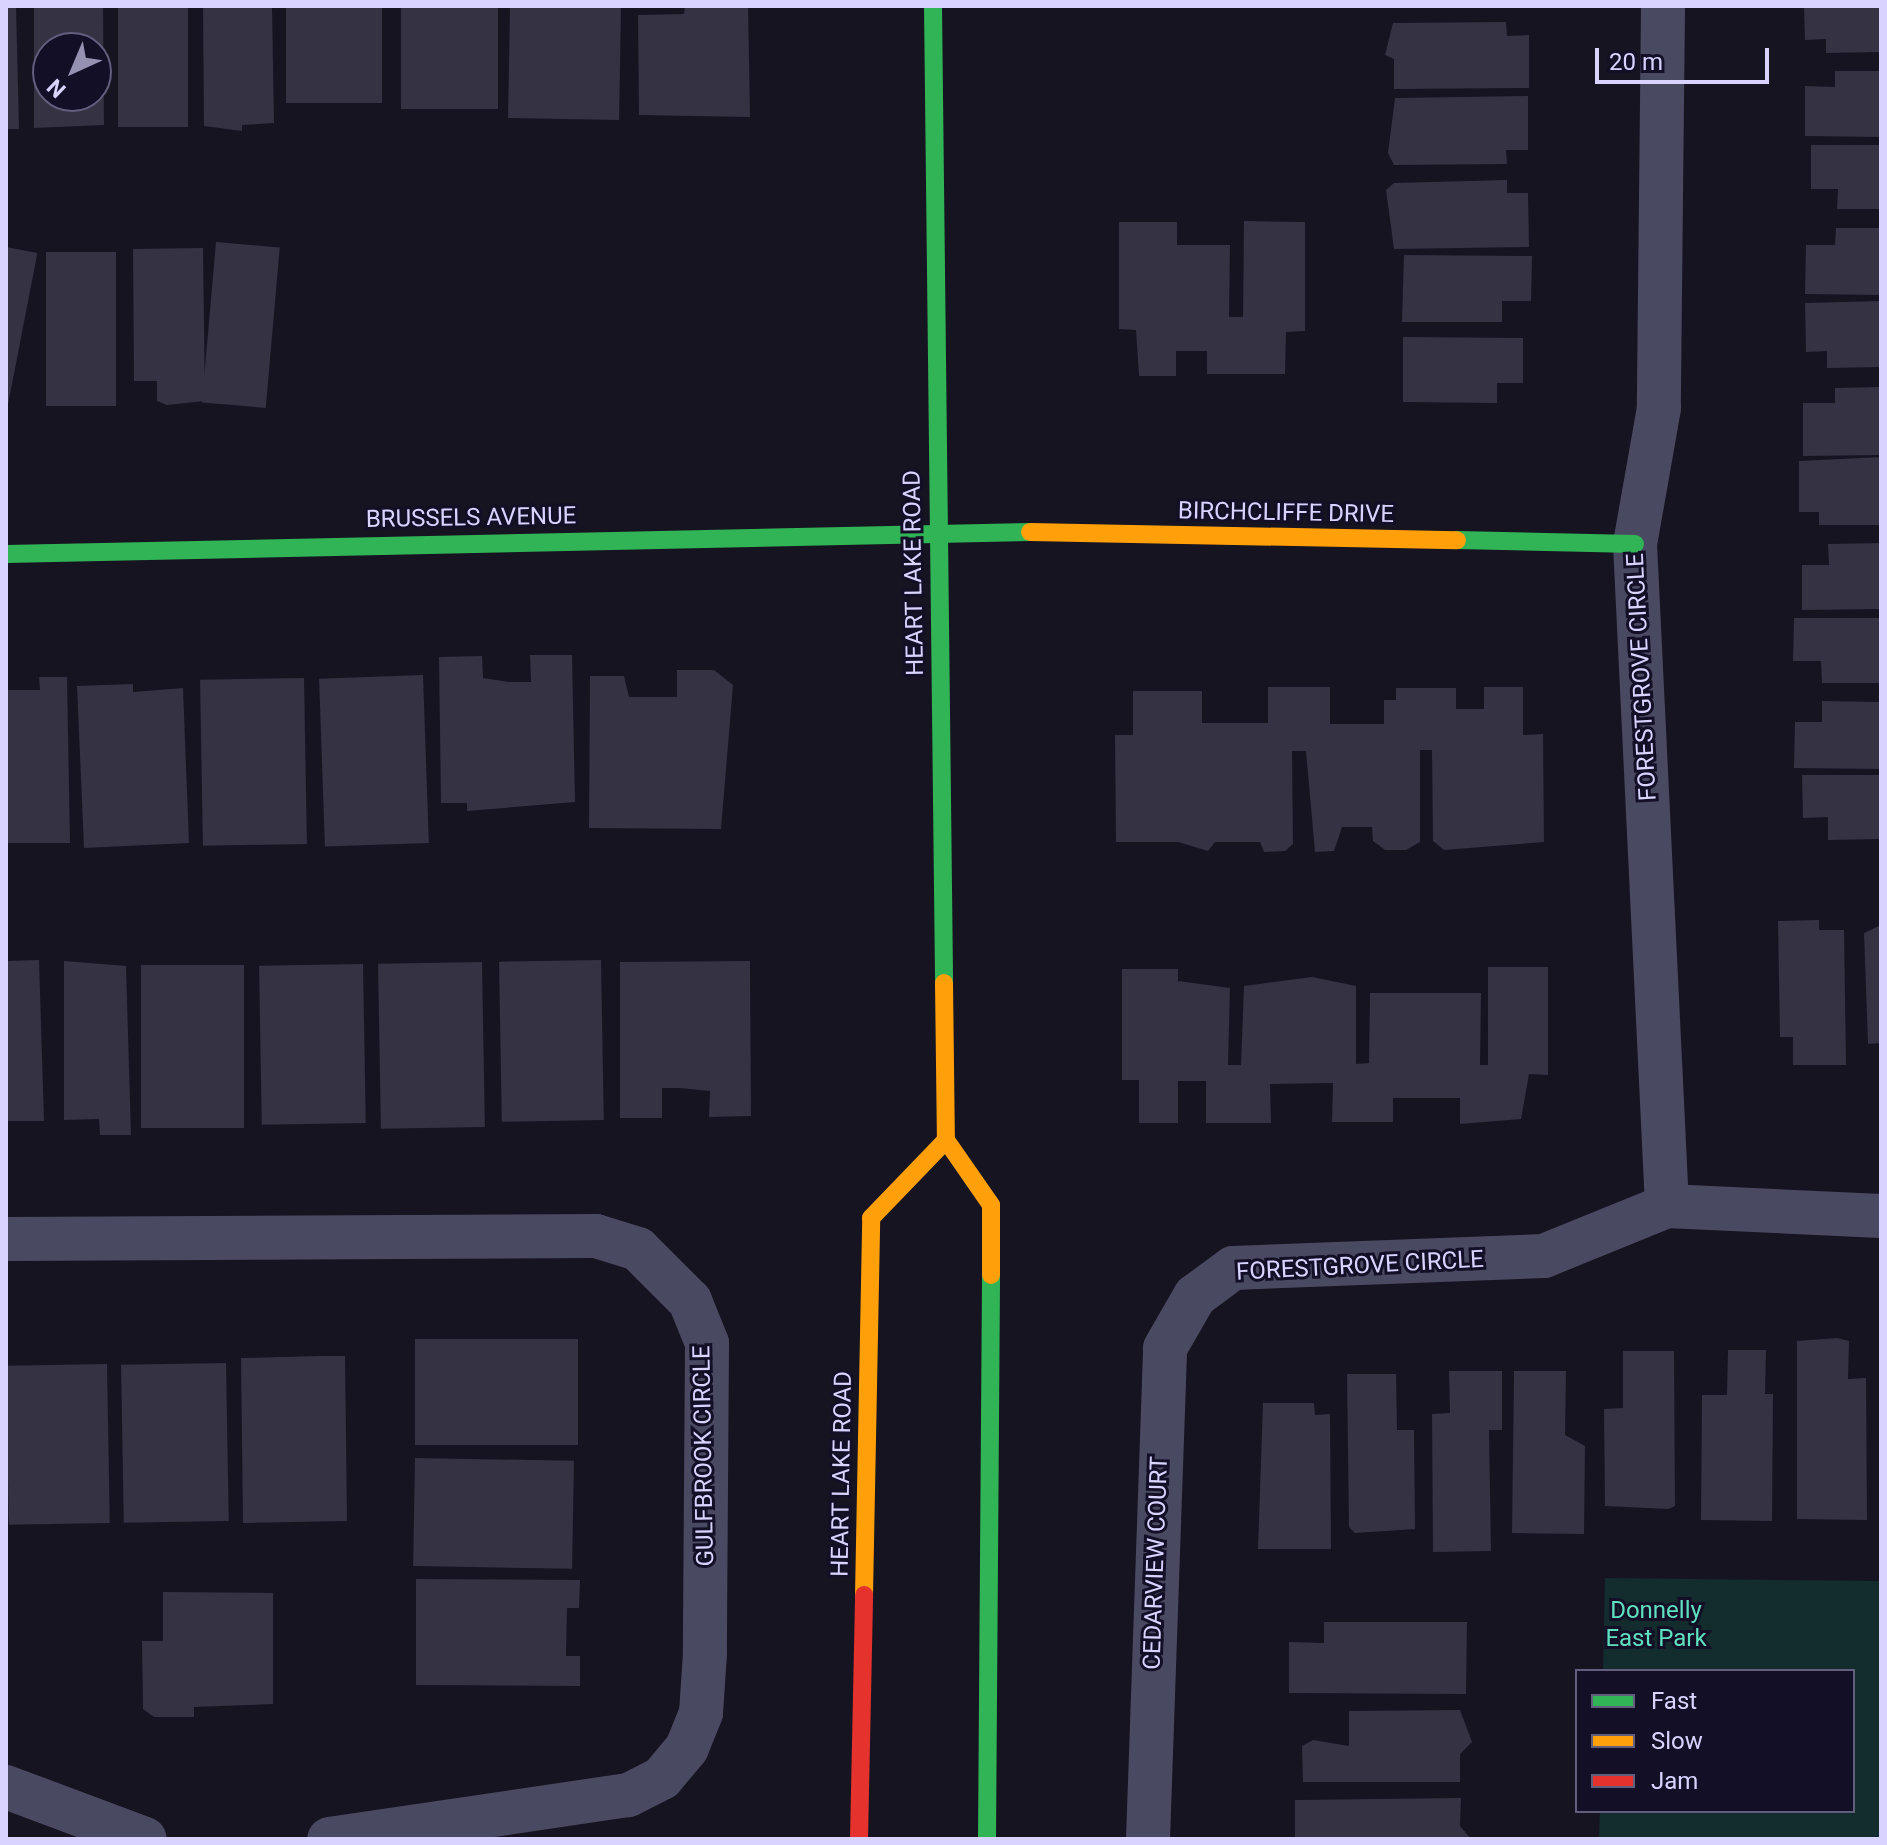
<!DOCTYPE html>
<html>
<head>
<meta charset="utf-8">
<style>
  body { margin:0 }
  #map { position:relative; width:1887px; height:1845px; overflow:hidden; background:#161421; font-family:Roboto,sans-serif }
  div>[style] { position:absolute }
  .green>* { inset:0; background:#132c2d }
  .building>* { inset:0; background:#343243; transform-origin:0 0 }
  .street>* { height:44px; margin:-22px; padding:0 22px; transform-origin:22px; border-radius:22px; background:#4a4962 }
  .fast>* { height:18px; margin:-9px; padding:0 9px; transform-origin:9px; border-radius:9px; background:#30b455 }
  .slow>* { height:18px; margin:-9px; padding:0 9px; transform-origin:9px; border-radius:9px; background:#ff9f0a }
  .jam>* { height:18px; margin:-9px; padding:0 9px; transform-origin:9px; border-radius:9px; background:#e5322d }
  span { translate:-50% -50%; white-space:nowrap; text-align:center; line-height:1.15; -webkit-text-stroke:6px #130f26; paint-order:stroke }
  .street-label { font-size:24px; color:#d9d4ff }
  .park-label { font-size:24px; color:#5fe0c0 }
  .frame { position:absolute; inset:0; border:8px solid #d9d4ff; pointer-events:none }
  .legend { position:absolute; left:1575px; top:1669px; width:280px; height:144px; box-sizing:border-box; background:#130f26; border:2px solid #625e7d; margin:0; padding:10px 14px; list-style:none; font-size:24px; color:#d9d4ff }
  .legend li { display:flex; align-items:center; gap:16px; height:40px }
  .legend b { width:40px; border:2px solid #625e7d }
  .north { position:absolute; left:32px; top:32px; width:80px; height:80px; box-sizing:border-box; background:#130f26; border:2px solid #625e7d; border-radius:50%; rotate:224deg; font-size:22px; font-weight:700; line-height:32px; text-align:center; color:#d9d4ff }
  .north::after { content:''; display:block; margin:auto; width:28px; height:36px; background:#9591b1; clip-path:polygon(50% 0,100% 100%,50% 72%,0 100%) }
  .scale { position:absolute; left:1595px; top:48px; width:174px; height:36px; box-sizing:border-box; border:4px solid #d9d4ff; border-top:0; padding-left:10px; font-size:24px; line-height:28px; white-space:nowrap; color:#d9d4ff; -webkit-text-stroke:6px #130f26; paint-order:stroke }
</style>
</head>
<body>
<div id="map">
  <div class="green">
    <i style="clip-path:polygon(1605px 1578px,1881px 1581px,1881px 1839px,1599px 1839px,1600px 1811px,1853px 1811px,1853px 1671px,1603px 1671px)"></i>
  </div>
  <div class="building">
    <i style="clip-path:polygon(6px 6px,16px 6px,19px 129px,6px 129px)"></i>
    <i style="clip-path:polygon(evenodd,34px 6px,103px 6px,104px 125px,34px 128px,34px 6px,48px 48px,96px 48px,96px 96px,48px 96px,48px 48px)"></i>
    <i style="left:118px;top:6px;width:70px;height:121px"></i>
    <i style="clip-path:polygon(203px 6px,272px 6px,274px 123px,242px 125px,242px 131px,204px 126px)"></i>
    <i style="left:286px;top:6px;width:96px;height:97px"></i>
    <i style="left:401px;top:6px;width:97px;height:103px"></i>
    <i style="left:510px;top:6px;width:111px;height:112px;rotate:1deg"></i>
    <i style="clip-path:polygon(685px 6px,748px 6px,750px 117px,639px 115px,638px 15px,684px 14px)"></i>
    <i style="clip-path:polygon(1804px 6px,1881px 6px,1881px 52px,1826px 53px,1826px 39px,1805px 40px)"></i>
    <i style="clip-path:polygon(1506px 22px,1507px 36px,1529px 35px,1529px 88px,1394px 89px,1394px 59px,1385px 55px,1393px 23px)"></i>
    <i style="clip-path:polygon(1835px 71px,1881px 71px,1881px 137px,1805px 136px,1805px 86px,1835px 87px)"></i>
    <i style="clip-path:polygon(1528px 96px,1528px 150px,1506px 150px,1507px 164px,1394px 165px,1388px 153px,1395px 98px)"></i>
    <i style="clip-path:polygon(1811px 145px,1881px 145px,1881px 209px,1837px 209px,1838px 189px,1811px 189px)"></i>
    <i style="clip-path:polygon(1507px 180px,1507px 193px,1528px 193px,1529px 247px,1394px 249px,1386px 190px,1394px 183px)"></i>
    <i style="clip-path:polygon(1244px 221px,1305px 222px,1305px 331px,1286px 332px,1285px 374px,1207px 374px,1207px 351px,1176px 351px,1176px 376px,1139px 376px,1136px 330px,1119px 329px,1119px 222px,1177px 222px,1177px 245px,1230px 245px,1229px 317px,1243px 317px)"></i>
    <i style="clip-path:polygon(1836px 228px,1881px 228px,1881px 295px,1805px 294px,1806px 245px,1835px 245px)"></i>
    <i style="left:216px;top:242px;width:64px;height:161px;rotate:5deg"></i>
    <i style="left:6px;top:247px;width:32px;height:160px;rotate:11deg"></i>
    <i style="clip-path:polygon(203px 248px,205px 401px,167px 405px,157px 401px,157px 381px,134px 381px,133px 249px)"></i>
    <i style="left:116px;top:252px;width:154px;height:70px;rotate:90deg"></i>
    <i style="clip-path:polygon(1404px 255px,1532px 256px,1531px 301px,1502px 301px,1502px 322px,1402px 322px)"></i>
    <i style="clip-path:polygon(1881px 301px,1881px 367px,1827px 368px,1827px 351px,1806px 352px,1805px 303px)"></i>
    <i style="clip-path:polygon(1403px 337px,1523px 338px,1523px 383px,1497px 383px,1497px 403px,1403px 402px)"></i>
    <i style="clip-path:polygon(1881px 387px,1881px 455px,1803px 456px,1803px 403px,1835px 403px,1835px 388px)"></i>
    <i style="clip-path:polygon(1881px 457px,1881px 525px,1819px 525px,1819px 512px,1799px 512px,1799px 461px)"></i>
    <i style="clip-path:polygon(1881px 543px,1881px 609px,1802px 610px,1802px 565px,1829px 565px,1828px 544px)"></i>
    <i style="clip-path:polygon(1794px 618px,1881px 618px,1881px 683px,1822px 683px,1821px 661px,1793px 661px)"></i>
    <i style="clip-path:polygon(530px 655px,572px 655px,575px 802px,467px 811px,467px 803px,441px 803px,439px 657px,482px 656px,483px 678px,509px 682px,531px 682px)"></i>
    <i style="clip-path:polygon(677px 670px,714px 670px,733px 685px,721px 829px,589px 828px,590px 676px,624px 676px,629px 697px,677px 697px)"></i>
    <i style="left:423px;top:675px;width:168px;height:104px;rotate:88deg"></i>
    <i style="clip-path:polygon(39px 677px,67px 677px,70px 843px,6px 843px,6px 690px,40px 690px)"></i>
    <i style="left:304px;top:678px;width:166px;height:104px;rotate:89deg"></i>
    <i style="clip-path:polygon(133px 684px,133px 692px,183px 688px,189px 843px,84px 848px,77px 686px)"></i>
    <i style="clip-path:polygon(1268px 687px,1330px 687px,1330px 724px,1384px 724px,1384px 700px,1396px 700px,1396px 688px,1456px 688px,1456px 709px,1484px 709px,1484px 687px,1523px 687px,1523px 735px,1543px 734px,1544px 842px,1444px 850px,1433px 841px,1432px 750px,1420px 750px,1420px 842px,1406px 850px,1385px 850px,1373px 841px,1372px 827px,1342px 827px,1334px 851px,1315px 852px,1306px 751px,1292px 751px,1293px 844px,1285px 851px,1264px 852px,1260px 842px,1215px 842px,1208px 851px,1178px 842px,1116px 842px,1115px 735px,1133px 735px,1133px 691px,1202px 691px,1202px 723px,1268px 723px)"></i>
    <i style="clip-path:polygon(1822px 701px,1881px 702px,1881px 769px,1794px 768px,1795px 722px,1822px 722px)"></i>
    <i style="clip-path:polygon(1802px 775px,1881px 775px,1881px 839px,1828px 840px,1828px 817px,1803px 818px)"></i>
    <i style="clip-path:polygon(1819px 920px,1819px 930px,1844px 930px,1846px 1065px,1793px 1065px,1793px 1037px,1780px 1037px,1778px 921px)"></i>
    <i style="clip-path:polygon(1881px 925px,1881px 1043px,1868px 1044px,1864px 933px)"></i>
    <i style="clip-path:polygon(39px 960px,44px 1121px,6px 1121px,7px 961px)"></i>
    <i style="left:601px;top:960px;width:160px;height:102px;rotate:89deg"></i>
    <i style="clip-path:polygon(64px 961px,126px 966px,131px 1135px,100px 1135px,99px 1119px,64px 1120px)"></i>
    <i style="clip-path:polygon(750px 961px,751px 1116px,709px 1117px,710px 1091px,680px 1088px,662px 1088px,662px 1118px,620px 1118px,620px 962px)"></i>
    <i style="left:482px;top:962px;width:165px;height:104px;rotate:89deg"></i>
    <i style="left:363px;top:964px;width:159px;height:104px;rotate:89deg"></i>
    <i style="left:141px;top:965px;width:103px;height:163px"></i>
    <i style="clip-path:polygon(1488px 967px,1548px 967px,1548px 1075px,1529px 1074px,1521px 1119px,1460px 1124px,1460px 1098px,1393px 1098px,1393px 1122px,1332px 1122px,1333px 1083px,1270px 1084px,1271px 1123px,1206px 1123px,1206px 1081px,1178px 1081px,1178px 1123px,1139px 1123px,1139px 1080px,1122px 1080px,1122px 969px,1178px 969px,1178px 981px,1230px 988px,1228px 1065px,1241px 1065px,1244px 986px,1312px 977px,1356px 986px,1356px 1064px,1369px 1063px,1370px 993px,1481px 993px,1480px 1065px,1488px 1065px)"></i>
    <i style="clip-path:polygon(1837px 1338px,1849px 1341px,1848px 1379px,1866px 1378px,1867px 1520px,1797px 1519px,1797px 1341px)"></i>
    <i style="left:415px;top:1339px;width:163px;height:106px"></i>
    <i style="clip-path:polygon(1728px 1350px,1766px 1350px,1765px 1394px,1773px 1394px,1772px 1521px,1701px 1520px,1702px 1395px,1727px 1395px)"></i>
    <i style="clip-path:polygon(1623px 1351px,1674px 1351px,1675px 1506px,1668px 1509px,1605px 1506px,1604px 1409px,1623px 1408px)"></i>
    <i style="clip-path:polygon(321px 1356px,345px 1356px,347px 1521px,243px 1523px,241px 1358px)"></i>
    <i style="left:226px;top:1363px;width:158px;height:105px;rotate:89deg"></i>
    <i style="left:107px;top:1364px;width:159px;height:101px;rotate:89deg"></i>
    <i style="clip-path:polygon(1449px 1371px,1502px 1371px,1502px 1430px,1489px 1430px,1491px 1551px,1433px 1552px,1432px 1414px,1450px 1413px)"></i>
    <i style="clip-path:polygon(1514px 1371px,1566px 1371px,1565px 1435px,1585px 1446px,1584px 1534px,1512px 1533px)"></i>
    <i style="clip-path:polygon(1347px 1374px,1396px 1374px,1397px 1430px,1414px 1430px,1415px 1529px,1355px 1533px,1349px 1527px)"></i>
    <i style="clip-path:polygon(1263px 1403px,1314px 1403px,1315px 1415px,1330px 1414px,1331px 1549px,1258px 1549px)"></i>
    <i style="left:415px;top:1458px;width:159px;height:108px;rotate:1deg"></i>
    <i style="clip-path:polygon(416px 1579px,580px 1580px,579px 1608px,567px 1608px,566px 1656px,580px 1656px,580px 1686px,416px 1685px)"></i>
    <i style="clip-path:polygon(163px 1592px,273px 1593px,273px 1704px,194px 1707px,194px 1717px,154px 1717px,143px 1709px,142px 1641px,163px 1641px)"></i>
    <i style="clip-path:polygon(1324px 1622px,1467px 1622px,1466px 1694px,1289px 1693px,1289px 1642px,1324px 1643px)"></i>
    <i style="clip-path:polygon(1460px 1710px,1472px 1742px,1460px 1754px,1460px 1782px,1303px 1782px,1302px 1746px,1313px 1740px,1349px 1746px,1349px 1711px)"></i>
    <i style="clip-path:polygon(1461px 1798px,1460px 1826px,1471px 1839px,1295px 1839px,1295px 1800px)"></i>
  </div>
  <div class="street">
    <i style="left:1663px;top:6px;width:402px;rotate:90.6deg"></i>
    <i style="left:1659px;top:408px;width:138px;rotate:100deg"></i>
    <i style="left:1635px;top:544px;width:663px;rotate:87.23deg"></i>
    <i style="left:6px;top:1239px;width:590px;rotate:-0.29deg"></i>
    <i style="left:596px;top:1236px;width:44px;rotate:17.2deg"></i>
    <i style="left:638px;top:1249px;width:74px;rotate:45deg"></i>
    <i style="left:690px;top:1301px;width:45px;rotate:68deg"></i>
    <i style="left:707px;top:1343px;width:310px;rotate:90.4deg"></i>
    <i style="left:705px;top:1653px;width:60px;rotate:93.8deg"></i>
    <i style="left:701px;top:1713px;width:38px;rotate:112deg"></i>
    <i style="left:687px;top:1748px;width:39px;rotate:130deg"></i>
    <i style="left:662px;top:1778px;width:38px;rotate:153deg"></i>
    <i style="left:628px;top:1795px;width:302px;rotate:171.6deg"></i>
    <i style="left:6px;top:1787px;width:148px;rotate:20.5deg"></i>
    <i style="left:1148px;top:1839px;width:491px;rotate:-88deg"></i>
    <i style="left:1165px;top:1348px;width:60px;rotate:-60deg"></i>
    <i style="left:1195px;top:1296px;width:47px;rotate:-36.4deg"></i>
    <i style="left:1233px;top:1268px;width:311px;rotate:-2.2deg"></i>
    <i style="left:1544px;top:1256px;width:133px;rotate:-22.1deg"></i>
    <i style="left:1667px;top:1206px;width:214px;rotate:2.7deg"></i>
  </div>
  <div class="fast">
    <i style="left:933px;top:6px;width:977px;rotate:89.35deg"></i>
    <i style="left:1457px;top:540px;width:178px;rotate:1.3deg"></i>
    <i style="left:6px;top:554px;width:1024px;rotate:-1.23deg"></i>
    <i style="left:987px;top:1839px;width:564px;rotate:-89.59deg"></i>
  </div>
  <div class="slow">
    <i style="left:1030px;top:532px;width:427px;rotate:1.1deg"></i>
    <i style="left:944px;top:983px;width:157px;rotate:89.3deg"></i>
    <i style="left:946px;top:1140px;width:79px;rotate:55.3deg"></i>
    <i style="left:991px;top:1205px;width:70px;rotate:90deg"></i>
    <i style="left:864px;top:1595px;width:377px;rotate:-88.9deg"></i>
    <i style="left:871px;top:1218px;width:108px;rotate:-46.1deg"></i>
  </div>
  <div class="jam">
    <i style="left:859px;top:1839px;width:244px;rotate:-88.8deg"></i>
  </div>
  <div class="street-label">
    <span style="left:1286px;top:513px;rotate:1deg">BIRCHCLIFFE DRIVE</span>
    <span style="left:471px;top:518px;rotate:-1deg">BRUSSELS AVENUE</span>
    <span style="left:914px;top:573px;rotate:-91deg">HEART LAKE ROAD</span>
    <span style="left:1642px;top:677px;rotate:-93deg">FORESTGROVE CIRCLE</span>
    <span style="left:1360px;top:1266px;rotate:-3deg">FORESTGROVE CIRCLE</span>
    <span style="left:704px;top:1456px;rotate:-91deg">GULFBROOK CIRCLE</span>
    <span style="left:842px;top:1474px;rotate:-89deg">HEART LAKE ROAD</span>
    <span style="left:1156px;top:1563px;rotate:-88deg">CEDARVIEW COURT</span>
  </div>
  <div class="park-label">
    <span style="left:1656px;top:1625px">Donnelly<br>East Park</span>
  </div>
  <div class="frame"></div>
  <ul class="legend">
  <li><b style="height:10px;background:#30b455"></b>Fast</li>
  <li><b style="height:10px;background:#ff9f0a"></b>Slow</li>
  <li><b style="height:10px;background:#e5322d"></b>Jam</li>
  </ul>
  <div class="north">N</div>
  <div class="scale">20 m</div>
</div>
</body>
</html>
